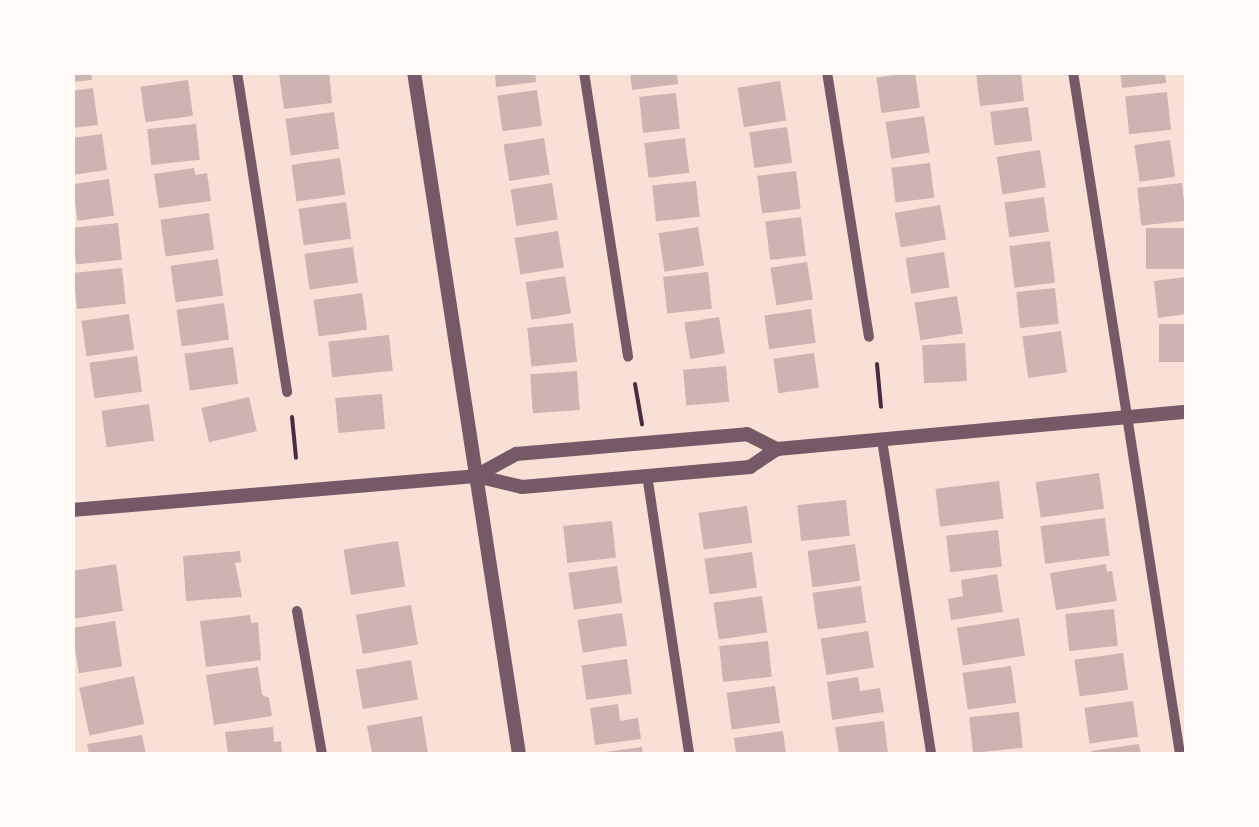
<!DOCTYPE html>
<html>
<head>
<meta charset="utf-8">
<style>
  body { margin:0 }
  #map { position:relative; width:1259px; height:827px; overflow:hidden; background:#f7e1d7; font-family:Inter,sans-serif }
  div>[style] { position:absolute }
  .building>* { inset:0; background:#ccb4b1; transform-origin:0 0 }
  .path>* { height:4px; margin:-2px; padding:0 2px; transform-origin:2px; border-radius:2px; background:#4a2c40 }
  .minor>* { height:10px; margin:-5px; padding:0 5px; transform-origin:5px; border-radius:5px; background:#755966 }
  .tertiary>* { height:14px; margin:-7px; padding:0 7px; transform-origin:7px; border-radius:7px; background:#755966 }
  span { translate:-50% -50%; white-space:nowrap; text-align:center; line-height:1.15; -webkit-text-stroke:10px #fffaf5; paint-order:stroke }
  .frame { position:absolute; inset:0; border:75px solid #fffaf5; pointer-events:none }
</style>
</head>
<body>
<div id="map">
  <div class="building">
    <i style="clip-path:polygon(72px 72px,91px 72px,92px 80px,72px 82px)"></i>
    <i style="clip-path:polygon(329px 72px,332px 103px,284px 109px,279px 73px)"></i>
    <i style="clip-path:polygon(495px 72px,535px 72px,536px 82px,496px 87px)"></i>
    <i style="clip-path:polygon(630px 72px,677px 72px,678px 84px,632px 90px)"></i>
    <i style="left:915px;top:72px;width:36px;height:39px;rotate:82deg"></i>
    <i style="clip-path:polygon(976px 72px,1021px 72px,1024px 101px,980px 106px)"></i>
    <i style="clip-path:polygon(1120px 72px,1165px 72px,1166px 83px,1122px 88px)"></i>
    <i style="left:188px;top:80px;width:36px;height:48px;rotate:82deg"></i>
    <i style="left:780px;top:81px;width:40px;height:43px;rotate:81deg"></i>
    <i style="clip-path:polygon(93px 88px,98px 125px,72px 128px,72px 91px)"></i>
    <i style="left:537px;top:90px;width:36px;height:40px;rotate:82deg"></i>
    <i style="left:1167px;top:92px;width:38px;height:42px;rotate:84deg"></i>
    <i style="left:676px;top:93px;width:36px;height:37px;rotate:84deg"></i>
    <i style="left:1028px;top:107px;width:34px;height:38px;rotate:83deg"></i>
    <i style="left:334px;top:112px;width:37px;height:49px;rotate:82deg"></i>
    <i style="left:924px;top:116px;width:37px;height:39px;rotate:81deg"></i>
    <i style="left:196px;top:124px;width:36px;height:49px;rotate:84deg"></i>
    <i style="left:787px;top:127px;width:36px;height:38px;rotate:82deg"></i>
    <i style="clip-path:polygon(102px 134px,107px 170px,72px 175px,72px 138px)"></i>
    <i style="left:544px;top:138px;width:37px;height:41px;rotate:81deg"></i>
    <i style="left:685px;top:138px;width:35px;height:41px;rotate:83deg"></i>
    <i style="left:1170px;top:140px;width:37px;height:36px;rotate:82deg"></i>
    <i style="left:1040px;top:150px;width:38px;height:44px;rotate:81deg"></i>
    <i style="left:340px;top:158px;width:37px;height:49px;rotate:82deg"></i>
    <i style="left:930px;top:163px;width:35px;height:39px;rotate:83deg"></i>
    <i style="clip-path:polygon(194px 168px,195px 175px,207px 173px,211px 201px,159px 208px,154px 174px)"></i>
    <i style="left:796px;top:171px;width:38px;height:39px;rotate:83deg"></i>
    <i style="left:109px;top:179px;width:37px;height:37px;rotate:82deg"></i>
    <i style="left:696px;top:181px;width:36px;height:44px;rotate:84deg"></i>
    <i style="left:552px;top:183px;width:37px;height:42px;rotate:81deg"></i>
    <i style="left:1182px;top:183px;width:38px;height:45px;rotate:84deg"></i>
    <i style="left:1044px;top:197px;width:35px;height:40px;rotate:82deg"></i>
    <i style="left:346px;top:202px;width:37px;height:48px;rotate:82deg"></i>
    <i style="left:940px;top:205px;width:35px;height:46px;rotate:80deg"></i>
    <i style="left:209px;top:213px;width:37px;height:49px;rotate:82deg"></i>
    <i style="left:801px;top:217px;width:39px;height:36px;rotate:83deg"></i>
    <i style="left:118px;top:223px;width:37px;height:46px;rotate:84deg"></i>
    <i style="left:698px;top:227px;width:39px;height:40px;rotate:81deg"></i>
    <i style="left:1186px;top:228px;width:41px;height:40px;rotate:90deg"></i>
    <i style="left:558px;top:231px;width:37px;height:44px;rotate:81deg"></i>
    <i style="left:1050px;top:241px;width:42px;height:41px;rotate:83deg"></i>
    <i style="left:353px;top:247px;width:36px;height:49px;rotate:82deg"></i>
    <i style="left:944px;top:252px;width:36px;height:39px;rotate:81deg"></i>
    <i style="left:218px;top:259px;width:37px;height:48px;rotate:82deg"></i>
    <i style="left:807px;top:262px;width:38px;height:37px;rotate:81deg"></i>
    <i style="left:122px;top:268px;width:36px;height:49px;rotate:84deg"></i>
    <i style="left:708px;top:272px;width:37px;height:45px;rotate:84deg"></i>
    <i style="left:565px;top:276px;width:38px;height:40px;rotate:81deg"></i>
    <i style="clip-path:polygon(1186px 277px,1186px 314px,1158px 318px,1154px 281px)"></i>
    <i style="left:1055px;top:288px;width:36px;height:39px;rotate:84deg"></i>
    <i style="left:362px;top:293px;width:37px;height:49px;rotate:82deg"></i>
    <i style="left:957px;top:296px;width:38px;height:43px;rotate:81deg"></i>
    <i style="left:224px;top:303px;width:37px;height:48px;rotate:82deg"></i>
    <i style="left:811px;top:309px;width:34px;height:47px;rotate:82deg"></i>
    <i style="left:129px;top:314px;width:36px;height:48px;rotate:82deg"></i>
    <i style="left:719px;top:317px;width:37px;height:35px;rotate:81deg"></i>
    <i style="left:573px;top:323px;width:39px;height:46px;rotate:84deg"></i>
    <i style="left:1186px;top:324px;width:38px;height:27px;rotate:90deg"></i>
    <i style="left:1061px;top:331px;width:42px;height:39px;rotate:82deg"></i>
    <i style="left:389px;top:335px;width:36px;height:61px;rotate:84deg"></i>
    <i style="left:965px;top:343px;width:38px;height:43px;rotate:87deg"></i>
    <i style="left:233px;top:347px;width:37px;height:49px;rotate:82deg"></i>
    <i style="left:814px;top:353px;width:35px;height:41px;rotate:82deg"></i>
    <i style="left:137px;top:356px;width:36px;height:48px;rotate:82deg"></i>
    <i style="left:726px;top:366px;width:36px;height:43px;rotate:85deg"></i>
    <i style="left:577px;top:371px;width:39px;height:47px;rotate:86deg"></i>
    <i style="left:382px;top:394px;width:35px;height:47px;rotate:85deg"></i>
    <i style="left:249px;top:397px;width:35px;height:49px;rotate:77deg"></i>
    <i style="left:149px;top:404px;width:37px;height:48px;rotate:82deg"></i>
    <i style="left:1099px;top:473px;width:36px;height:64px;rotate:82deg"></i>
    <i style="left:999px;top:481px;width:38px;height:64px;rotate:83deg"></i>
    <i style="left:846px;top:500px;width:36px;height:49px;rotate:84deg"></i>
    <i style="left:747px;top:506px;width:37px;height:49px;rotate:82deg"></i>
    <i style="left:1105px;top:518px;width:38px;height:65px;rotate:83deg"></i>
    <i style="left:612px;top:521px;width:37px;height:49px;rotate:84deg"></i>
    <i style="left:998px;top:530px;width:37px;height:52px;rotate:84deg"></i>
    <i style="left:398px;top:541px;width:46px;height:55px;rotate:81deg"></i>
    <i style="left:855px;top:544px;width:37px;height:48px;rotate:82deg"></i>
    <i style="clip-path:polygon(240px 551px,241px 562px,235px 563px,242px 597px,186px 601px,183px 556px)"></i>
    <i style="left:752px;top:552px;width:36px;height:48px;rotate:82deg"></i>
    <i style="clip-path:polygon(116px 564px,123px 611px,72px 619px,72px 571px)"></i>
    <i style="clip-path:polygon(1106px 564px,1107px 572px,1112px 571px,1117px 601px,1056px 610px,1050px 573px)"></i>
    <i style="left:617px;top:566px;width:37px;height:49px;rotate:82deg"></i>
    <i style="clip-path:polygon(997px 574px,1003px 612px,951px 620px,948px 599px,963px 596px,961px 580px)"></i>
    <i style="left:861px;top:586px;width:37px;height:49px;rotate:82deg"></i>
    <i style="left:762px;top:596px;width:37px;height:49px;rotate:82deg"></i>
    <i style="left:411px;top:605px;width:40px;height:56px;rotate:80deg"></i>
    <i style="left:1114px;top:609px;width:37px;height:49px;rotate:84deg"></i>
    <i style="left:622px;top:613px;width:33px;height:45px;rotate:81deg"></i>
    <i style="clip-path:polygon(250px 615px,251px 623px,258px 622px,261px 660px,206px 667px,200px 621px)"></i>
    <i style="left:1019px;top:618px;width:38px;height:63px;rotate:81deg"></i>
    <i style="left:115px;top:621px;width:46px;height:44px;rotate:81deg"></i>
    <i style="left:868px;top:631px;width:37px;height:48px;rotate:81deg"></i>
    <i style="left:768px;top:641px;width:36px;height:49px;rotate:84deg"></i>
    <i style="left:1123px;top:653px;width:37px;height:49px;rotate:82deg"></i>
    <i style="left:627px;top:659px;width:35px;height:46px;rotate:82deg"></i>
    <i style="left:411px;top:660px;width:40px;height:56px;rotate:80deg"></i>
    <i style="left:1011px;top:666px;width:37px;height:49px;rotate:82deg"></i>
    <i style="clip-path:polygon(258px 667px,262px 695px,269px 698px,272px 716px,214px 725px,206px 675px)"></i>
    <i style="left:134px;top:676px;width:49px;height:56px;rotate:78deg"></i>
    <i style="clip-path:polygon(858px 677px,860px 691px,880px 688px,884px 712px,832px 720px,827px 682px)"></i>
    <i style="left:775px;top:686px;width:37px;height:49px;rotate:82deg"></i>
    <i style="left:1133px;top:701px;width:36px;height:49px;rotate:82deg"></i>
    <i style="clip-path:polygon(618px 704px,620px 721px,638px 718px,641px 739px,595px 745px,590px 708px)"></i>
    <i style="left:1019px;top:712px;width:36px;height:50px;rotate:84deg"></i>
    <i style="clip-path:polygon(422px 716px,428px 754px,372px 754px,367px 726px)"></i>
    <i style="clip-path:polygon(884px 721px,888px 754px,839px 754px,835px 727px)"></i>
    <i style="clip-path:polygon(273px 727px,274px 742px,281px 741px,282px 754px,228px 754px,225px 732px)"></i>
    <i style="clip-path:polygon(783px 731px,786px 754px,736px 754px,734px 738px)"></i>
    <i style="clip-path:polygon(142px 735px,146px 754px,89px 754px,87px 744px)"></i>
    <i style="clip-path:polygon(1139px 744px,1141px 754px,1091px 754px,1091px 751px)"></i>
    <i style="clip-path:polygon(642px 747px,643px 754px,605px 754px,605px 752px)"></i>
  </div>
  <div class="path">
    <i style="left:877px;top:364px;width:43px;rotate:84.7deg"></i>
    <i style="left:635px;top:384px;width:41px;rotate:80.1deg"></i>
    <i style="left:292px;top:417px;width:41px;rotate:84.4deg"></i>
  </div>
  <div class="minor">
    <i style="left:237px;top:72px;width:324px;rotate:81.1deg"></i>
    <i style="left:584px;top:72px;width:288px;rotate:81.2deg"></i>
    <i style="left:827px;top:72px;width:268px;rotate:81deg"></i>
    <i style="left:1073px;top:72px;width:690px;rotate:81.08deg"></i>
    <i style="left:882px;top:440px;width:318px;rotate:81.1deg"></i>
    <i style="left:647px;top:475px;width:282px;rotate:81.4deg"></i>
    <i style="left:297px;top:611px;width:145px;rotate:80.1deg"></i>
  </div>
  <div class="tertiary">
    <i style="left:414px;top:72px;width:690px;rotate:81.25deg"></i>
    <i style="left:476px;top:476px;width:46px;rotate:-28.8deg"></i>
    <i style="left:516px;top:454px;width:232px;rotate:-4.9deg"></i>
    <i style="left:747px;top:434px;width:34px;rotate:27deg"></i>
    <i style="left:72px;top:510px;width:405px;rotate:-4.8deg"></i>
    <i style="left:476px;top:476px;width:47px;rotate:13.4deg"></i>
    <i style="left:522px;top:487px;width:229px;rotate:-5deg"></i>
    <i style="left:750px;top:467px;width:32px;rotate:-34deg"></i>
    <i style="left:777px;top:449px;width:411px;rotate:-5.2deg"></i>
  </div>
  <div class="frame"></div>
</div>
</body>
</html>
